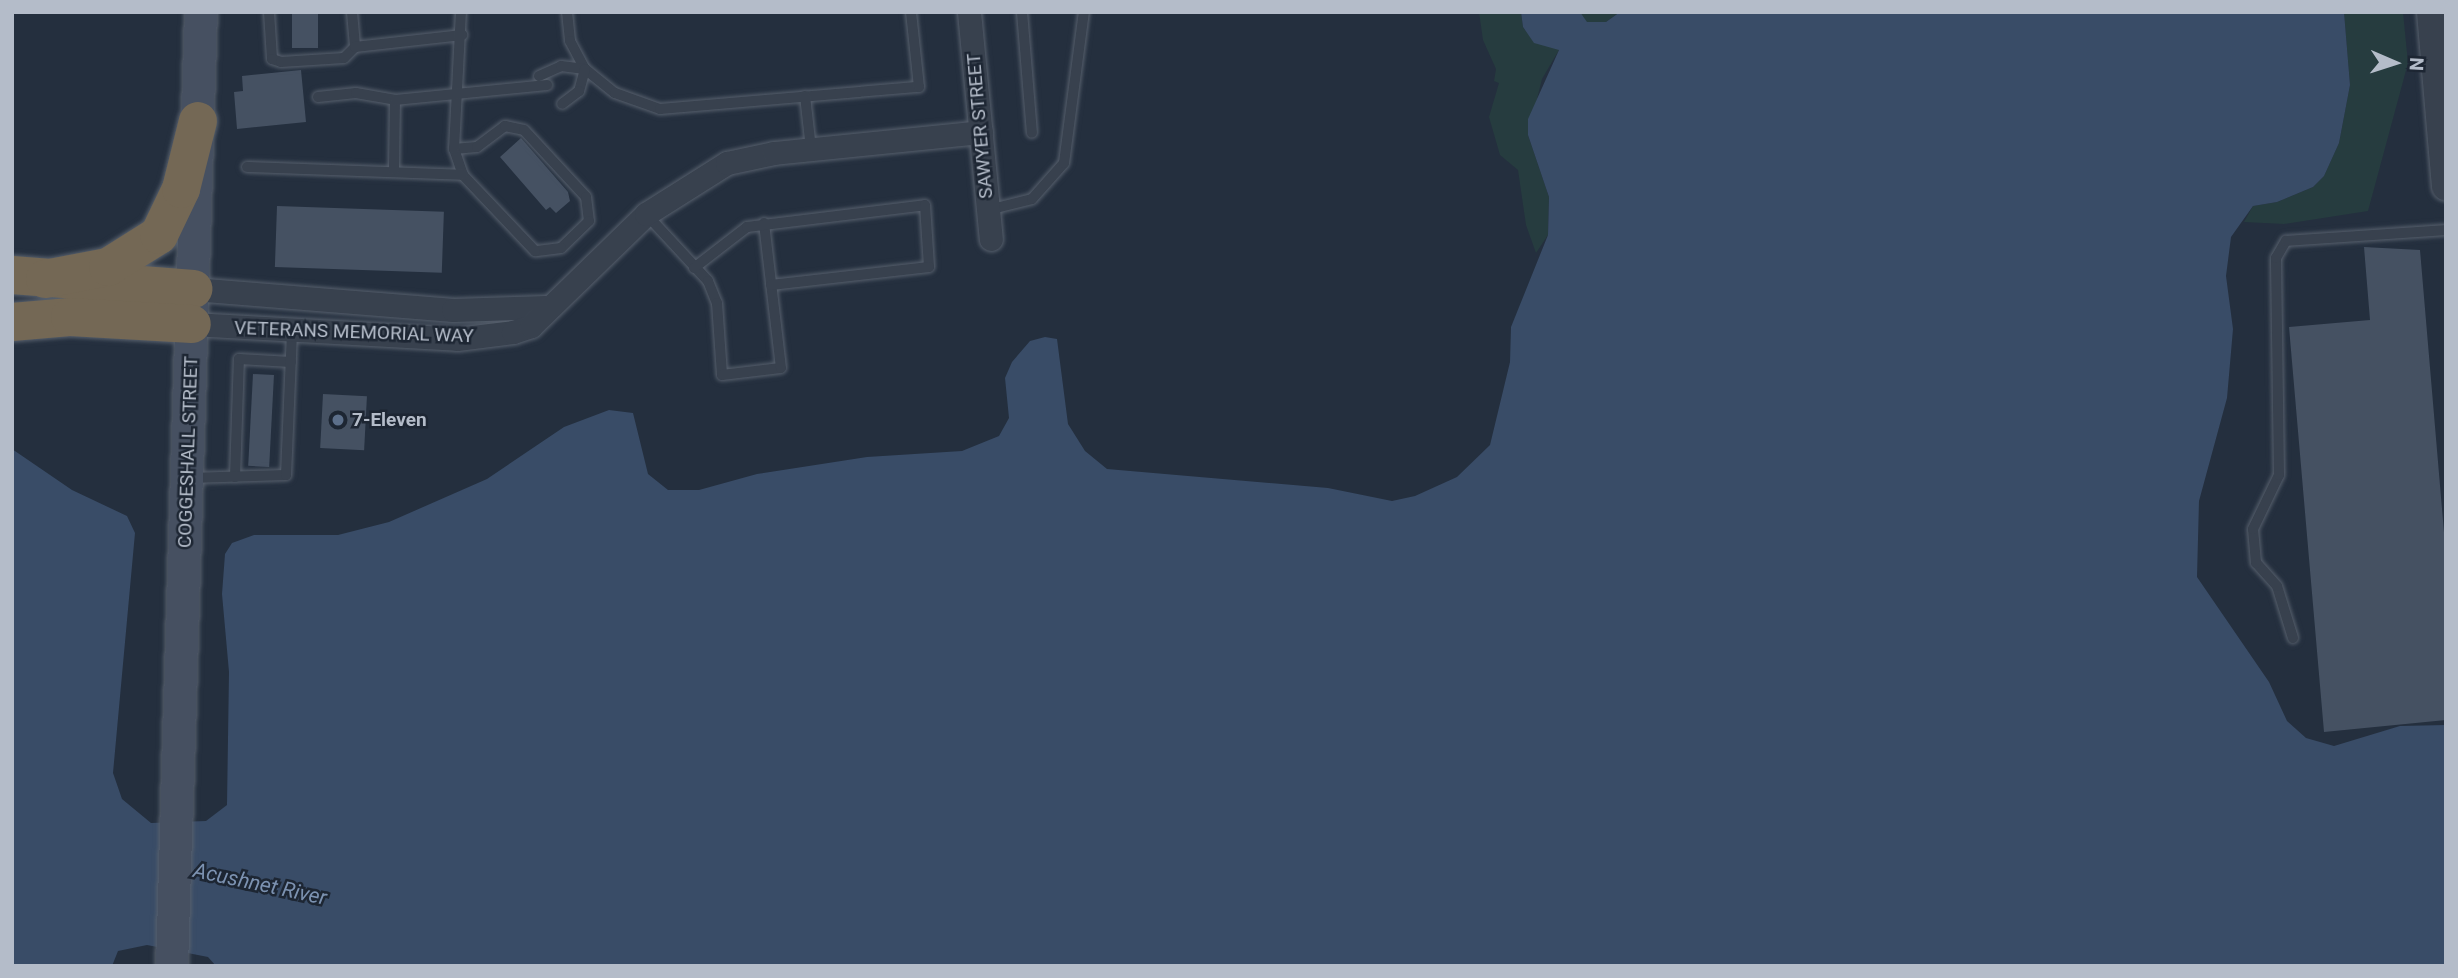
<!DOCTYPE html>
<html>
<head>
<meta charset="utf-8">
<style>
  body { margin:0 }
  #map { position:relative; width:2458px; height:978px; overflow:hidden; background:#242f3e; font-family:Roboto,sans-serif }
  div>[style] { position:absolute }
  .green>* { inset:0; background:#263c3f }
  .water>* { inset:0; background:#394c67 }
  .building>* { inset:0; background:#455162; transform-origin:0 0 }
  .roads { filter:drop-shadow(0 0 2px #565f6c) drop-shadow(0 0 2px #565f6c) }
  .service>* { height:10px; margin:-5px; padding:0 5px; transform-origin:5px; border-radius:5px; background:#38414e }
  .minor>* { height:23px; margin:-11.5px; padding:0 11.5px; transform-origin:11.5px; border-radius:11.5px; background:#38414e }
  .tertiary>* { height:28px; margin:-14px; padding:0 14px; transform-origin:14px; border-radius:14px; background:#38414e }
  .secondary>* { height:32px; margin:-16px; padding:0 16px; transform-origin:16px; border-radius:16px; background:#465061 }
  .motorway>* { height:38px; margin:-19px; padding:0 19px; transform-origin:19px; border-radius:19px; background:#746855 }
  .dots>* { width:19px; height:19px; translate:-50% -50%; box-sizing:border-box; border:4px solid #1d2633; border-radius:50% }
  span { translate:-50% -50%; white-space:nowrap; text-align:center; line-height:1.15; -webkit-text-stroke:5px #1d2633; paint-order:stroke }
  .street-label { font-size:19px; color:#b4bcc9 }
  .poi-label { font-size:19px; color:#b4bcc9; font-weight:700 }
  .left { translate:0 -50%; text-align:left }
  .water-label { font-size:21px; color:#7c92b1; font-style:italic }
  .frame { position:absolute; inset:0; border:14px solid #b4bcc9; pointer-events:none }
  .north { position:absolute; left:2360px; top:28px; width:70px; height:70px; -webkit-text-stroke:5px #1d2633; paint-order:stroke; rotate:93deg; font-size:19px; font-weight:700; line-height:28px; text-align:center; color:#b4bcc9 }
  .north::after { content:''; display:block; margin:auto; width:24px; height:32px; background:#b4bcc9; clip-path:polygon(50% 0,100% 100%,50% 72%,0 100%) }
</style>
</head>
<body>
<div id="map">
  <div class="green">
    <i style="clip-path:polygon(1479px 12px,1521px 12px,1523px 27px,1534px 42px,1573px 12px,1620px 12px,1606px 22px,1586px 22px,1559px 50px,1542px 79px,1528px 135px,1549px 197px,1548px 235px,1536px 253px,1526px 225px,1518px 170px,1500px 155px,1489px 117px,1499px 83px,1494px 81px,1496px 69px,1483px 40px)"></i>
    <i style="clip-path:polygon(2344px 12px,2403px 12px,2408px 63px,2368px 211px,2284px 224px,2244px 222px,2253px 206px,2277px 202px,2313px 187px,2324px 176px,2339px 143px,2350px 85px)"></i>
  </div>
  <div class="water">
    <i style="clip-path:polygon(1521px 12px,1580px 12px,1587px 22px,1606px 22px,1620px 12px,2344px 12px,2350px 85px,2339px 143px,2324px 176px,2313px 187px,2277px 202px,2253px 206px,2231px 237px,2226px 276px,2233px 329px,2227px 398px,2199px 501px,2197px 577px,2269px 682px,2287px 721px,2306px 738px,2334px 746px,2400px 726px,2446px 725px,2446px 966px,216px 966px,208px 957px,147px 945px,118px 951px,112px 966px,12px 966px,12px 449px,72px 490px,127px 516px,135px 533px,113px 773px,122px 799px,151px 823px,206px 821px,227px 805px,229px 672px,222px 594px,225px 554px,232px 543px,254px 535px,338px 535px,389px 522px,487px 479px,564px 427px,609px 410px,633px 413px,648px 474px,668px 490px,699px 490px,757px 474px,867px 457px,962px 451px,999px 436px,1009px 418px,1005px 378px,1012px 362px,1030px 341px,1045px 337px,1057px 339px,1068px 424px,1085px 451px,1107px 469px,1328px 488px,1392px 501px,1415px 496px,1457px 477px,1490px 445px,1510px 362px,1511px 327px,1548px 235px,1549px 197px,1528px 135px,1528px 119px,1559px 50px,1534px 43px,1523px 27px)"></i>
  </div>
  <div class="building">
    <i style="left:292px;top:12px;width:26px;height:36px"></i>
    <i style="clip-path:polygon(301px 70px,306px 122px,237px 129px,234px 92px,243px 91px,242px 76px)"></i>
    <i style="clip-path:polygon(521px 138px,568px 192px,570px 201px,556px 213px,550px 207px,546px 210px,500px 157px)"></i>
    <i style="left:277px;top:206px;width:167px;height:61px;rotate:2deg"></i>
    <i style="clip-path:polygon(2364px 247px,2420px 250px,2446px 556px,2446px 720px,2324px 732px,2289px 327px,2370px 320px)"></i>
    <i style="left:253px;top:374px;width:21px;height:92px;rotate:3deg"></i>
    <i style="left:323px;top:394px;width:44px;height:54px;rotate:3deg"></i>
  </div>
  <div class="roads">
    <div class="service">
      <i style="left:269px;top:12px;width:47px;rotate:86.3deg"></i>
      <i style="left:272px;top:59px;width:9px;rotate:18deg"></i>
      <i style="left:281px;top:62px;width:63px;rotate:-3.6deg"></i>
      <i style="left:344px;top:58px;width:16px;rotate:-45deg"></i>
      <i style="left:352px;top:12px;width:35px;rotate:85deg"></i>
      <i style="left:355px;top:47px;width:108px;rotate:-6.4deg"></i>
      <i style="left:567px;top:12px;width:29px;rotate:84deg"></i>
      <i style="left:570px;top:41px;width:32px;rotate:62deg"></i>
      <i style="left:585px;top:69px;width:38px;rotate:39deg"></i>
      <i style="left:615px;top:93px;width:48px;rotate:19.6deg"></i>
      <i style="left:660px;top:109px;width:260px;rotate:-4.9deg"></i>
      <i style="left:919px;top:87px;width:75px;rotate:-96.1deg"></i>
      <i style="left:1022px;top:12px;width:121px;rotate:85.3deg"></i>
      <i style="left:539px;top:76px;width:24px;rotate:-24deg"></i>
      <i style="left:561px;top:66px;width:24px;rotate:7deg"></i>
      <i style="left:585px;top:69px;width:23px;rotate:105deg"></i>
      <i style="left:579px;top:91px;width:21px;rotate:143deg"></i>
      <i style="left:805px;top:96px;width:53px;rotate:83.5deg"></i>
      <i style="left:318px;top:97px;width:38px;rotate:-6deg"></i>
      <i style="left:356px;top:93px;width:40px;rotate:10deg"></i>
      <i style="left:454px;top:149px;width:23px;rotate:-5deg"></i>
      <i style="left:477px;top:147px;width:35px;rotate:-37deg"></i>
      <i style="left:505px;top:126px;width:19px;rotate:12deg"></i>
      <i style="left:524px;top:130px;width:91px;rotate:47.2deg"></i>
      <i style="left:586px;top:197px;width:24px;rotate:83deg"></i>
      <i style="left:589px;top:221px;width:39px;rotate:136deg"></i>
      <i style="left:561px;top:248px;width:26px;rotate:173deg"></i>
      <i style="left:535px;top:251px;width:105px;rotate:-133.5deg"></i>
      <i style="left:463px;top:175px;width:28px;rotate:-109deg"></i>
      <i style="left:454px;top:149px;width:137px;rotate:-87.1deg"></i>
      <i style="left:247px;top:167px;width:216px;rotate:2.1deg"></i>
      <i style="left:394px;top:170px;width:70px;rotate:-89.2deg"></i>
      <i style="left:395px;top:100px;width:153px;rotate:-5.6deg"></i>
      <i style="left:988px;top:210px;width:45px;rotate:-14deg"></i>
      <i style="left:1032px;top:199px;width:48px;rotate:-48.4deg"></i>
      <i style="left:1064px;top:163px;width:152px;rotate:-82.5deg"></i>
      <i style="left:646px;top:214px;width:91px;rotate:47.2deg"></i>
      <i style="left:708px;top:281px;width:24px;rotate:68deg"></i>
      <i style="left:717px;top:303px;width:72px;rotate:86deg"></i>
      <i style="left:722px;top:375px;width:59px;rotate:-6.8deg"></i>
      <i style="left:781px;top:368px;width:146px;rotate:-96.7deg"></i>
      <i style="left:694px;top:268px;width:67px;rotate:-37.7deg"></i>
      <i style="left:747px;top:227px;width:179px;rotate:-7deg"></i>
      <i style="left:925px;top:205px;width:62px;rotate:86.3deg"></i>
      <i style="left:929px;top:267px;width:159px;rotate:173.5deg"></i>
      <i style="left:235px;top:477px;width:118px;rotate:-88.1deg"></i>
      <i style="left:239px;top:359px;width:52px;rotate:3.3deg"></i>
      <i style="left:190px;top:478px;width:96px;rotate:-1.8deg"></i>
      <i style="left:286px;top:475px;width:145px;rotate:-87.6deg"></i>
      <i style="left:2293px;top:638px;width:54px;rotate:-107.1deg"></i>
      <i style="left:2277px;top:586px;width:31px;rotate:-132deg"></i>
      <i style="left:2256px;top:563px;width:34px;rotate:-95deg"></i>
      <i style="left:2253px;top:529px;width:60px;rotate:-64.3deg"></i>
      <i style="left:2279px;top:475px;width:217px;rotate:-90.8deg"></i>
      <i style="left:2276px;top:258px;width:20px;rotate:-60deg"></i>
      <i style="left:2286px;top:241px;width:160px;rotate:-3.9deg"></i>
    </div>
    <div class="minor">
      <i style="left:969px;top:12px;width:228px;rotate:84.5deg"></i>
      <i style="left:193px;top:289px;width:261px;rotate:4.6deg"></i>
      <i style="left:453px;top:310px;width:93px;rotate:-1.8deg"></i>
      <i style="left:192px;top:324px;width:265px;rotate:3.2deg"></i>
      <i style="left:457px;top:339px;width:56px;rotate:-7.1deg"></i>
      <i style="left:513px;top:332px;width:19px;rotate:-18deg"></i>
      <i style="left:531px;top:326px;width:161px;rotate:-44.2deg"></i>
      <i style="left:646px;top:214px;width:96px;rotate:-32.2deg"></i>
      <i style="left:727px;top:163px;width:48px;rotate:-12deg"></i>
      <i style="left:774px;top:153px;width:208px;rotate:-5.8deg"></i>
    </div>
    <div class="tertiary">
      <i style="left:2431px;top:12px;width:175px;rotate:85.1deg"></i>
    </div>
    <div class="secondary">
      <i style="left:172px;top:966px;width:954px;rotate:-88.26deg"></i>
    </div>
    <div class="motorway">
      <i style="left:12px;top:275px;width:182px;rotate:4.4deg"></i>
      <i style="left:45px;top:279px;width:64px;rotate:-10.8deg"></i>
      <i style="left:108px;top:267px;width:60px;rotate:-32.1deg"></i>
      <i style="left:159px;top:235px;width:51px;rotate:-64.4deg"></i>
      <i style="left:181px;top:189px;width:70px;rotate:-76deg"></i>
      <i style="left:12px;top:322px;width:58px;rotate:-4.9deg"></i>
      <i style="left:70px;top:317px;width:122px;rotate:3.3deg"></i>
    </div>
  </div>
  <div class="dots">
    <i style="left:338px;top:420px;background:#5c6f8a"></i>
  </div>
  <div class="street-label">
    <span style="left:980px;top:126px;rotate:-95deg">SAWYER STREET</span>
    <span style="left:354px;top:332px;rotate:2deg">VETERANS MEMORIAL WAY</span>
    <span style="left:188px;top:452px;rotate:-88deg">COGGESHALL STREET</span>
  </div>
  <div class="poi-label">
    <span class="left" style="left:352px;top:420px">7-Eleven</span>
  </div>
  <div class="water-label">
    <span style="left:260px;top:884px;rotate:12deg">Acushnet River</span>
  </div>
  <div class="frame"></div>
  <div class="north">N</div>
</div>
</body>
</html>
